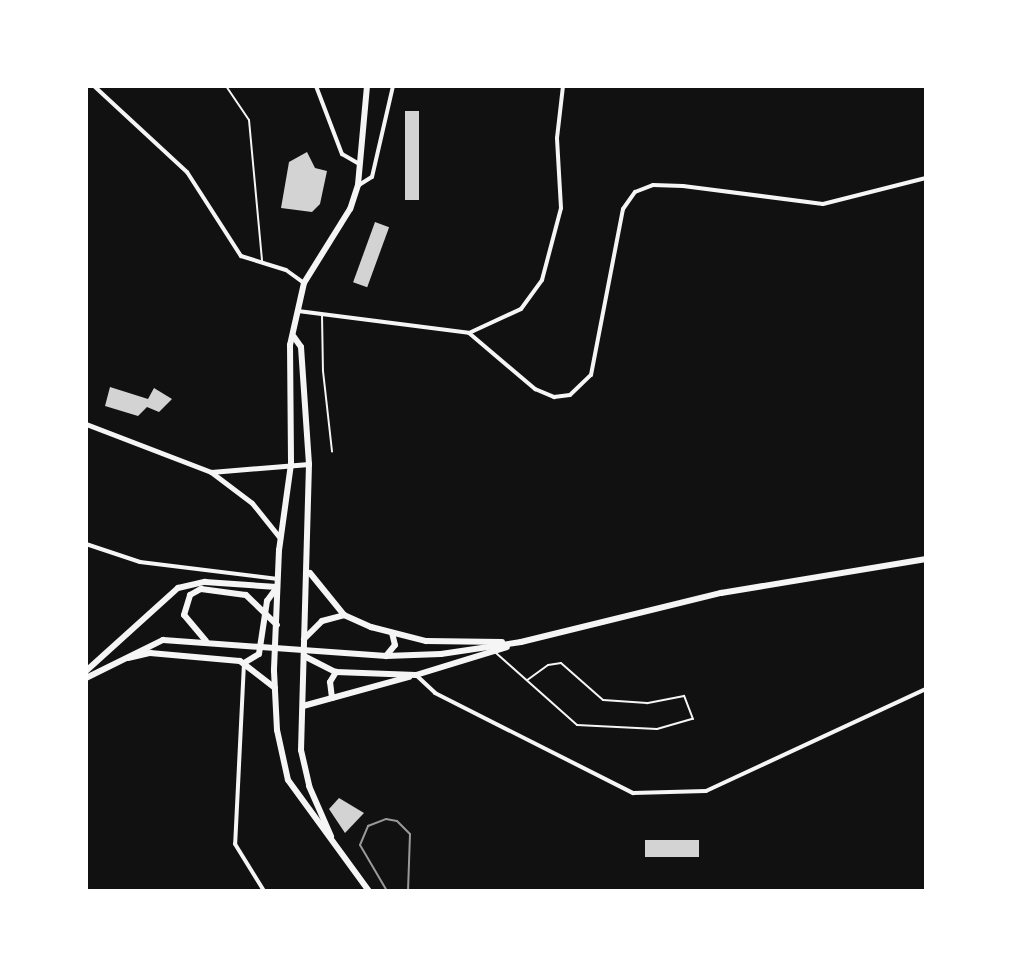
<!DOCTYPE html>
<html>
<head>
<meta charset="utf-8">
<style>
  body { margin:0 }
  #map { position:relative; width:1012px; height:977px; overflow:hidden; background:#111; font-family:Montserrat,sans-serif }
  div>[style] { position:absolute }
  .building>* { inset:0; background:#d3d3d3; transform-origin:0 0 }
  .service>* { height:2px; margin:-1px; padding:0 1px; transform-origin:1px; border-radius:1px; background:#f5f5f5 }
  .minor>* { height:4px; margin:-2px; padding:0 2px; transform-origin:2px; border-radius:2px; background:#f5f5f5 }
  .tertiary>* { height:4px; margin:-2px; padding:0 2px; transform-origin:2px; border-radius:2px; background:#f5f5f5 }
  .secondary>* { height:5px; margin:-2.5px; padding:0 2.5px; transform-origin:2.5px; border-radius:2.5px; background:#f5f5f5 }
  .primary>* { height:6px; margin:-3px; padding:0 3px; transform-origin:3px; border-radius:3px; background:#f5f5f5 }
  .tram>* { height:2px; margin:-1px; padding:0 1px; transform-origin:1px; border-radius:1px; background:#9a9a9a }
  span { translate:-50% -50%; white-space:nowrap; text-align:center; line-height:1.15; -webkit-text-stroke:8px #fff; paint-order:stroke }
  .frame { position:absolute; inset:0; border:88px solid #fff; pointer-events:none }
</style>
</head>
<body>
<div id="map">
  <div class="building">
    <i style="left:405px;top:111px;width:14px;height:89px"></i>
    <i style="clip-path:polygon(307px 152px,315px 168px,327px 171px,320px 204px,312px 212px,281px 208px,289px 162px)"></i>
    <i style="left:375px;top:222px;width:15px;height:64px;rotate:20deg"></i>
    <i style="clip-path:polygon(110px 387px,148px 399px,154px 388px,172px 399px,159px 412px,147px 407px,138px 416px,105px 406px)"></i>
    <i style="clip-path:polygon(339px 798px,364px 813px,345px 833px,329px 809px)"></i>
    <i style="left:699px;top:840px;width:17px;height:54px;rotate:90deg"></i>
  </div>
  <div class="service">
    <i style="left:226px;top:86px;width:41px;rotate:55.9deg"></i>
    <i style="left:249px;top:120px;width:141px;rotate:84.7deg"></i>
    <i style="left:322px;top:315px;width:56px;rotate:89deg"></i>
    <i style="left:323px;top:371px;width:81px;rotate:83.6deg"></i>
    <i style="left:496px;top:653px;width:108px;rotate:41.6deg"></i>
    <i style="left:577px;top:725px;width:80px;rotate:2.9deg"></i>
    <i style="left:657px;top:729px;width:37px;rotate:-16deg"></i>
    <i style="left:693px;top:719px;width:25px;rotate:-111deg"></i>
    <i style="left:684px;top:696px;width:38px;rotate:169deg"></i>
    <i style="left:647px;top:703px;width:44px;rotate:-176.1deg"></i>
    <i style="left:603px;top:700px;width:56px;rotate:-138.6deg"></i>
    <i style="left:561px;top:663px;width:13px;rotate:171deg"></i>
    <i style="left:548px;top:665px;width:26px;rotate:144deg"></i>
  </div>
  <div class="minor">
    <i style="left:94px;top:86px;width:127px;rotate:42.8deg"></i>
    <i style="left:187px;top:172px;width:100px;rotate:57.3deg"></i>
    <i style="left:241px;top:256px;width:47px;rotate:17.3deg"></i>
    <i style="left:286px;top:270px;width:22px;rotate:36deg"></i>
    <i style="left:316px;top:86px;width:73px;rotate:69.1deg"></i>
    <i style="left:342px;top:154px;width:20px;rotate:30deg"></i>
    <i style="left:359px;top:185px;width:15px;rotate:-32deg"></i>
    <i style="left:372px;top:177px;width:93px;rotate:-77deg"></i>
    <i style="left:469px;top:333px;width:57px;rotate:-24.8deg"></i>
    <i style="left:521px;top:309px;width:36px;rotate:-54deg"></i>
    <i style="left:542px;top:280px;width:74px;rotate:-75.2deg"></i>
    <i style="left:561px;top:208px;width:70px;rotate:-93.3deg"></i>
    <i style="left:557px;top:138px;width:52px;rotate:-83.4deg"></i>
    <i style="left:244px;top:663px;width:181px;rotate:92.8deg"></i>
    <i style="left:235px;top:844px;width:55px;rotate:58.3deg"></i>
    <i style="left:416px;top:675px;width:26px;rotate:43deg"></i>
    <i style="left:435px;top:693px;width:222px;rotate:26.8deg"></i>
    <i style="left:633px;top:793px;width:73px;rotate:-1.6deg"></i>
    <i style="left:706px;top:791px;width:242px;rotate:-24.9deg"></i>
  </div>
  <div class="tertiary">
    <i style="left:298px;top:311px;width:172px;rotate:7.3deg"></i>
    <i style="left:469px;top:333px;width:87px;rotate:40.3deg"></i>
    <i style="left:535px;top:389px;width:21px;rotate:23deg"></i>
    <i style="left:554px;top:397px;width:16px;rotate:-7deg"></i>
    <i style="left:570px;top:395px;width:29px;rotate:-44deg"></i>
    <i style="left:591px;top:375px;width:169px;rotate:-79.1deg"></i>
    <i style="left:623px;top:209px;width:21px;rotate:-55deg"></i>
    <i style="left:635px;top:192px;width:19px;rotate:-21deg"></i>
    <i style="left:653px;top:185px;width:30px;rotate:2deg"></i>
    <i style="left:683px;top:186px;width:141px;rotate:7.3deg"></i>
    <i style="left:823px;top:204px;width:106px;rotate:-14.2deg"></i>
    <i style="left:86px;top:544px;width:57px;rotate:18.4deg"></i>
    <i style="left:140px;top:562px;width:139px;rotate:7deg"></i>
  </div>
  <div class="secondary">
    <i style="left:86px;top:424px;width:134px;rotate:21deg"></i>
    <i style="left:211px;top:472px;width:51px;rotate:37.1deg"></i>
    <i style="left:252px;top:503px;width:45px;rotate:51.3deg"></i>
    <i style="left:211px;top:472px;width:98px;rotate:-4.7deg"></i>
  </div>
  <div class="primary">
    <i style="left:367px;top:86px;width:99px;rotate:95.2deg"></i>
    <i style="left:358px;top:185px;width:25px;rotate:108deg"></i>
    <i style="left:350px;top:209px;width:87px;rotate:121.9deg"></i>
    <i style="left:304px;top:283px;width:64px;rotate:102.7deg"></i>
    <i style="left:290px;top:345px;width:119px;rotate:89.5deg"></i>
    <i style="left:291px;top:464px;width:87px;rotate:97.9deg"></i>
    <i style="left:279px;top:550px;width:121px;rotate:92.4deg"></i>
    <i style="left:274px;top:671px;width:59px;rotate:87.1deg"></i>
    <i style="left:277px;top:730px;width:51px;rotate:77.6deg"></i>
    <i style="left:288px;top:780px;width:137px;rotate:53.9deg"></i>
    <i style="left:294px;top:337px;width:12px;rotate:55deg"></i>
    <i style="left:301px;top:347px;width:117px;rotate:86.1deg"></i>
    <i style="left:309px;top:464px;width:286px;rotate:91.6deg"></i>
    <i style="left:301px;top:750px;width:37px;rotate:77deg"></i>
    <i style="left:309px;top:786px;width:55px;rotate:66.3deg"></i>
    <i style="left:310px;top:573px;width:54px;rotate:51deg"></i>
    <i style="left:344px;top:615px;width:30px;rotate:24deg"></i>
    <i style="left:371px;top:627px;width:57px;rotate:14.3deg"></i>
    <i style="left:426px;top:641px;width:76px;rotate:0.8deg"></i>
    <i style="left:304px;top:639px;width:25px;rotate:-45deg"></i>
    <i style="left:322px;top:621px;width:23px;rotate:-15deg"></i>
    <i style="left:206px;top:641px;width:34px;rotate:-130deg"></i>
    <i style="left:184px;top:615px;width:21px;rotate:-73deg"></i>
    <i style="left:190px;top:595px;width:13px;rotate:-29deg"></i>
    <i style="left:201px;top:589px;width:45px;rotate:7.6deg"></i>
    <i style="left:246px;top:595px;width:43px;rotate:44.1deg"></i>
    <i style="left:304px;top:656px;width:36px;rotate:27deg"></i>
    <i style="left:336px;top:672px;width:80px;rotate:2.1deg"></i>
    <i style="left:416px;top:675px;width:95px;rotate:-17.1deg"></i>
    <i style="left:386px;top:656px;width:14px;rotate:-51deg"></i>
    <i style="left:395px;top:645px;width:12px;rotate:-104deg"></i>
    <i style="left:128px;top:658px;width:23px;rotate:-13deg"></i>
    <i style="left:150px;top:653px;width:90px;rotate:5.1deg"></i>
    <i style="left:240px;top:661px;width:44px;rotate:37.6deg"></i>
    <i style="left:244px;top:663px;width:17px;rotate:-31deg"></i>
    <i style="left:259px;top:654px;width:54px;rotate:-81.4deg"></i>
    <i style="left:267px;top:601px;width:17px;rotate:-54deg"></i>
    <i style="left:86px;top:671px;width:124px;rotate:-42.1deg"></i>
    <i style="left:178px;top:588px;width:28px;rotate:-13deg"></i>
    <i style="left:205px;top:582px;width:72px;rotate:4deg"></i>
    <i style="left:86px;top:678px;width:86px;rotate:-26.3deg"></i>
    <i style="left:163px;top:640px;width:224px;rotate:4.1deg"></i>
    <i style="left:386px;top:656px;width:55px;rotate:-2.1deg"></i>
    <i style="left:441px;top:654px;width:81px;rotate:-8.5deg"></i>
    <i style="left:521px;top:642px;width:206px;rotate:-13.8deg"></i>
    <i style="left:721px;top:593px;width:208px;rotate:-9.4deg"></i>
    <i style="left:332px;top:698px;width:16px;rotate:-97deg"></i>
    <i style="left:330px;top:682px;width:12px;rotate:-59deg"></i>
    <i style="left:303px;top:706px;width:110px;rotate:-15.3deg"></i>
  </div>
  <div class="tram">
    <i style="left:387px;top:891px;width:53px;rotate:-120.4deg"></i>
    <i style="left:360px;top:845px;width:21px;rotate:-67deg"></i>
    <i style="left:368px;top:826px;width:19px;rotate:-21deg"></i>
    <i style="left:386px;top:819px;width:11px;rotate:10deg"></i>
    <i style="left:397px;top:821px;width:18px;rotate:45deg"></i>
    <i style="left:410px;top:834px;width:57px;rotate:92deg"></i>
  </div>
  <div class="frame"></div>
</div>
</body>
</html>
